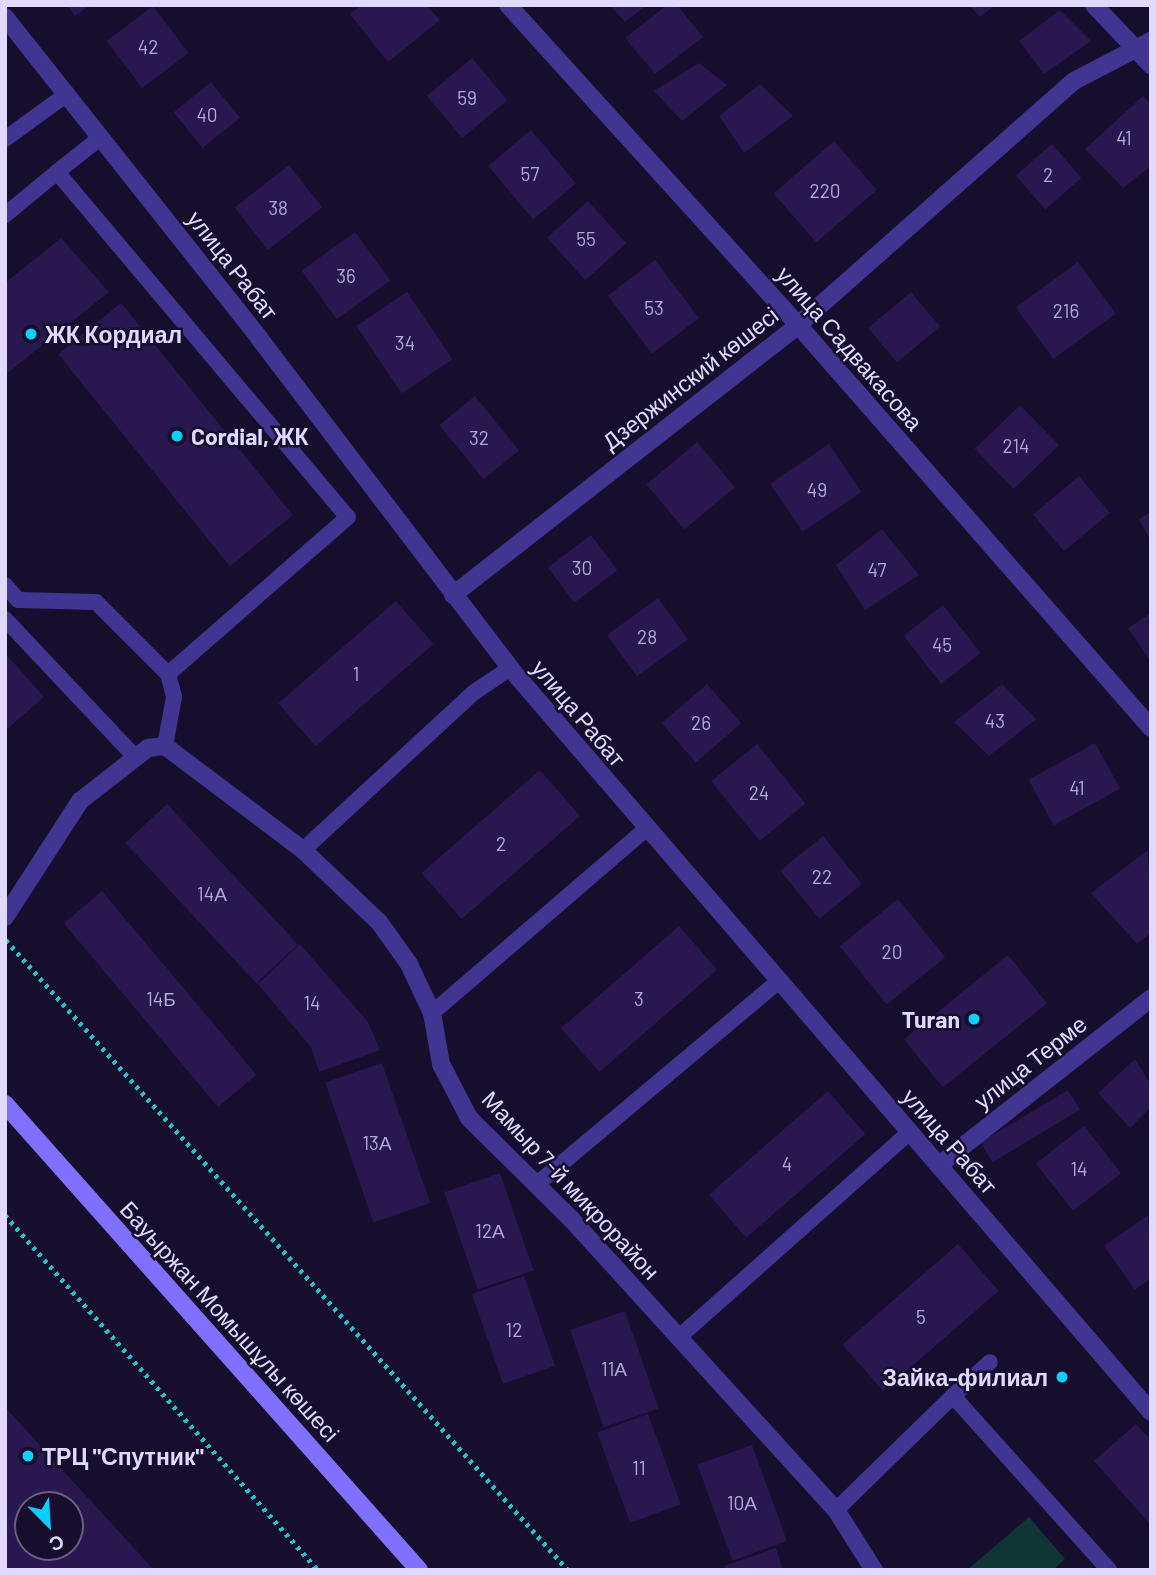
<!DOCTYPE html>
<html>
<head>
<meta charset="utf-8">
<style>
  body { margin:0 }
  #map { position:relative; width:1156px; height:1575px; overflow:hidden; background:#160e2c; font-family:Barlow,sans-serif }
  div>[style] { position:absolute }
  .green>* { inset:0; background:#103537 }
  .building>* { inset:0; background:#28184f; transform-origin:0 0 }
  .path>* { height:4.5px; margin-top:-2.25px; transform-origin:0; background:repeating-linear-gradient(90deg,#23c4c9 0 3.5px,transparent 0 8.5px) }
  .service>* { height:16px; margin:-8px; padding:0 8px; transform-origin:8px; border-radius:8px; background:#403590 }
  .minor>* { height:18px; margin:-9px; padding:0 9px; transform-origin:9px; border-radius:9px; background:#403590 }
  .secondary>* { height:18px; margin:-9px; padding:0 9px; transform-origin:9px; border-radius:9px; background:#8070ff }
  .dots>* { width:19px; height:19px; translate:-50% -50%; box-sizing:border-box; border:4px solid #160e2c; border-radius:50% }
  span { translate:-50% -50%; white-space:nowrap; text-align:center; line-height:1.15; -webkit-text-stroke:5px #160e2c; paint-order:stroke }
  .number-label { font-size:19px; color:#b3a9d3 }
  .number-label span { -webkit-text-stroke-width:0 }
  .street-label { font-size:23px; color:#e1d9ff }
  .poi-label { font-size:23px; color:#e1d9ff; font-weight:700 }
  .left { translate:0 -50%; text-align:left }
  .right { translate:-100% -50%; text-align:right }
  .frame { position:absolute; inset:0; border:7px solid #e1d9ff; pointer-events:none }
  .north { position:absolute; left:14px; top:1491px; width:70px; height:70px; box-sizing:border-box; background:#160e2c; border:2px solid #675f80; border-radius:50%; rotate:156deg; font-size:19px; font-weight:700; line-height:28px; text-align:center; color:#e1d9ff }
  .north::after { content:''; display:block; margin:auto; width:24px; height:32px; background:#05d0ff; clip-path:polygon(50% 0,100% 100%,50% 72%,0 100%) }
</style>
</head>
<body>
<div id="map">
  <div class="green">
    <i style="clip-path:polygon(1029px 1517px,1065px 1559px,1053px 1570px,967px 1570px)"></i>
  </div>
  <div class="building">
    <i style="clip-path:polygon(67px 5px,90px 5px,75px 16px)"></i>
    <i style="clip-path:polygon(361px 5px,426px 5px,440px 20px,388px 62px,350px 14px)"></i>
    <i style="clip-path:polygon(610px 5px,647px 5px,625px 22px)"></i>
    <i style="clip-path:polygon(667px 5px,677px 5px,703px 37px,655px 74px,625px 38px)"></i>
    <i style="clip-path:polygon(969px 5px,995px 5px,980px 17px)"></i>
    <i style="left:153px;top:6px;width:59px;height:58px;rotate:53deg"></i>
    <i style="clip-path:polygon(1060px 10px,1091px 41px,1044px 74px,1019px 41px)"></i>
    <i style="left:472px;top:58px;width:55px;height:59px;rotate:50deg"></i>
    <i style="clip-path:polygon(699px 63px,727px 85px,682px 121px,654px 91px)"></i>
    <i style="left:211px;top:82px;width:46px;height:48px;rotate:51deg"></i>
    <i style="clip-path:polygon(760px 84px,793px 116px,744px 153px,719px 116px)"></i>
    <i style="clip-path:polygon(1143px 96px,1151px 104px,1151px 166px,1123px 188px,1085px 149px)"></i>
    <i style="left:531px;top:130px;width:70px;height:56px;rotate:50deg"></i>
    <i style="left:834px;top:141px;width:65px;height:80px;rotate:49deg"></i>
    <i style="left:1052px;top:144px;width:45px;height:48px;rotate:49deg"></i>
    <i style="left:289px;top:165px;width:54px;height:69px;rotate:52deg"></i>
    <i style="left:588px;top:201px;width:57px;height:55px;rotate:48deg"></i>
    <i style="left:355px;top:232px;width:60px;height:66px;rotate:54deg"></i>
    <i style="clip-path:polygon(61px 238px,109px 292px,5px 375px,5px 283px)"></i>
    <i style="left:655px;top:260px;width:73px;height:59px;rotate:53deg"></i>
    <i style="left:1078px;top:262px;width:64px;height:77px;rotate:54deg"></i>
    <i style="left:407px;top:292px;width:81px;height:61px;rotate:56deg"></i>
    <i style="left:911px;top:292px;width:45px;height:56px;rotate:50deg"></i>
    <i style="left:121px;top:303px;width:273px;height:81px;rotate:51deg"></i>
    <i style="left:475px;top:396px;width:70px;height:46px;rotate:51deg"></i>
    <i style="left:1020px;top:405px;width:56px;height:63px;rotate:46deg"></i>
    <i style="left:697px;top:442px;width:59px;height:66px;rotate:50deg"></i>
    <i style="left:829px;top:444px;width:58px;height:71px;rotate:56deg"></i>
    <i style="left:1079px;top:476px;width:48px;height:60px;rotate:50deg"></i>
    <i style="clip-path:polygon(1151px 512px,1151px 542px,1139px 519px)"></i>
    <i style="clip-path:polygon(882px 529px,919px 575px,865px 610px,836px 565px)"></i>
    <i style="left:591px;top:535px;width:44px;height:54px;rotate:53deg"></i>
    <i style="left:658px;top:598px;width:51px;height:63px;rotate:54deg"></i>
    <i style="left:396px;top:601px;width:57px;height:156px;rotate:49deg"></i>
    <i style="left:943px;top:605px;width:61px;height:50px;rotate:52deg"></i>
    <i style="clip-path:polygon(1151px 613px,1151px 662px,1128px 628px)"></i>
    <i style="clip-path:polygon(5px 653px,44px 697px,5px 731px)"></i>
    <i style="left:707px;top:684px;width:52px;height:60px;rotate:49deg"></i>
    <i style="clip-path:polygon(1002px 684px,1036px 719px,989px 756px,954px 722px)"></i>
    <i style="left:1095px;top:743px;width:52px;height:76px;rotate:61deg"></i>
    <i style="left:757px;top:744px;width:77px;height:59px;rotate:51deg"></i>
    <i style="left:540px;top:770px;width:61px;height:157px;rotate:49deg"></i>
    <i style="left:167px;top:804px;width:192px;height:57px;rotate:47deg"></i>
    <i style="left:823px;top:836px;width:62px;height:55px;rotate:51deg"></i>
    <i style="clip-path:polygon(1148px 850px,1151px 933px,1137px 944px,1091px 893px)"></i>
    <i style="left:102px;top:891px;width:240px;height:50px;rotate:50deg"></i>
    <i style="left:898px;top:899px;width:75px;height:75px;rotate:51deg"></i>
    <i style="left:679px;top:926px;width:58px;height:156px;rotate:49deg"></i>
    <i style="clip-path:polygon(300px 944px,368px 1022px,380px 1050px,319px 1072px,311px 1047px,258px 984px)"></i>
    <i style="left:1008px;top:955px;width:62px;height:134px;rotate:51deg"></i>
    <i style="clip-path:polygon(1135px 1059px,1151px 1085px,1151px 1107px,1130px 1128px,1098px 1093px)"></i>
    <i style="left:382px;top:1063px;width:148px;height:60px;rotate:71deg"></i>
    <i style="left:1068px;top:1090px;width:23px;height:102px;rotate:59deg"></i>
    <i style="left:828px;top:1091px;width:57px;height:158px;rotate:49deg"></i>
    <i style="left:1084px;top:1126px;width:60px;height:61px;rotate:52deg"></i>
    <i style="left:500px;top:1173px;width:103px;height:59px;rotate:71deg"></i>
    <i style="clip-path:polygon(1148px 1215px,1151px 1278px,1135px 1290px,1104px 1246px)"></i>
    <i style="left:958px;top:1244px;width:62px;height:153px;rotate:49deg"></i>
    <i style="left:524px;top:1276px;width:95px;height:55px;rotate:71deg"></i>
    <i style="left:625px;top:1311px;width:103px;height:58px;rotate:71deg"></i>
    <i style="clip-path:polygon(evenodd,5px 1407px,154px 1570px,5px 1570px,5px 1407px,28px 1505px,70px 1505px,70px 1547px,28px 1547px,28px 1505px)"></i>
    <i style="left:648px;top:1414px;width:96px;height:54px;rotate:70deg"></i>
    <i style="clip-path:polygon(1136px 1424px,1151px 1440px,1151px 1525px,1094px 1461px)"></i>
    <i style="left:752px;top:1445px;width:102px;height:58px;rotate:70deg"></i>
    <i style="clip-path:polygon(776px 1548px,783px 1570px,725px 1570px,724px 1566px)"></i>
  </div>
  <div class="path">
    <i style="left:6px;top:940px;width:844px;rotate:48.27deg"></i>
    <i style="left:5px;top:1215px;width:473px;rotate:48.6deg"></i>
  </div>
  <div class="service">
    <i style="left:5px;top:139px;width:77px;rotate:-36deg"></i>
    <i style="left:57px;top:172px;width:56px;rotate:-38.5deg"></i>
    <i style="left:5px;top:215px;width:67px;rotate:-39.6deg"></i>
    <i style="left:57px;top:172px;width:451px;rotate:49.9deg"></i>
    <i style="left:348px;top:517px;width:239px;rotate:138.9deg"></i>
    <i style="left:5px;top:585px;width:20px;rotate:49deg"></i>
    <i style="left:18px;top:600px;width:78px;rotate:1.5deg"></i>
    <i style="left:96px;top:602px;width:102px;rotate:45deg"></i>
    <i style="left:168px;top:674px;width:24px;rotate:75deg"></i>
    <i style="left:174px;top:697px;width:50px;rotate:100.4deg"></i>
    <i style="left:5px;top:619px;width:188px;rotate:46.7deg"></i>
    <i style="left:303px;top:850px;width:231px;rotate:-42.7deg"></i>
    <i style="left:473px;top:693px;width:45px;rotate:-34deg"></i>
    <i style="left:432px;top:1013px;width:281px;rotate:-40.7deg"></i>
    <i style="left:537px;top:1184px;width:314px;rotate:-40deg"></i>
    <i style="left:679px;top:1337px;width:309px;rotate:-41.6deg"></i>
    <i style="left:953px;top:1396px;width:50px;rotate:-42.6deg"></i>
    <i style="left:836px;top:1510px;width:163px;rotate:-44.3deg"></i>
    <i style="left:953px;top:1396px;width:234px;rotate:48.1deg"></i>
  </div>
  <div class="minor">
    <i style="left:508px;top:5px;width:432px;rotate:47.8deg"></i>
    <i style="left:798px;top:325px;width:536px;rotate:48.78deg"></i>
    <i style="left:1094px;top:5px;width:83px;rotate:46.5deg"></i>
    <i style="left:5px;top:17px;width:409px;rotate:51.6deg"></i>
    <i style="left:259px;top:338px;width:415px;rotate:52.7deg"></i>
    <i style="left:510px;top:668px;width:982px;rotate:49.25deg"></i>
    <i style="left:453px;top:595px;width:438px;rotate:-38deg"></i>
    <i style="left:798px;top:325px;width:368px;rotate:-41.5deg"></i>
    <i style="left:1074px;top:81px;width:87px;rotate:-27.5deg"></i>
    <i style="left:5px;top:917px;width:138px;rotate:-57.1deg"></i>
    <i style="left:80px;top:801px;width:86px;rotate:-37.9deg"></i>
    <i style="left:148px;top:748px;width:17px;rotate:-7deg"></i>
    <i style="left:165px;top:746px;width:173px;rotate:37deg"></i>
    <i style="left:303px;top:850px;width:105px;rotate:43.5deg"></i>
    <i style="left:379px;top:922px;width:52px;rotate:54.5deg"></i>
    <i style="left:409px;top:964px;width:54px;rotate:64.9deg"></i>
    <i style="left:432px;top:1013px;width:52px;rotate:80deg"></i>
    <i style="left:441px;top:1064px;width:61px;rotate:62.6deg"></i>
    <i style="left:469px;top:1118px;width:145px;rotate:44.7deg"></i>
    <i style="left:572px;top:1220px;width:392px;rotate:47.7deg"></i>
    <i style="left:836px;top:1510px;width:71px;rotate:57.7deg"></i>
    <i style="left:939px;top:1165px;width:270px;rotate:-38.2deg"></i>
  </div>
  <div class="secondary">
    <i style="left:5px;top:1104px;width:623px;rotate:48.38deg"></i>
  </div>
  <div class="dots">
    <i style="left:31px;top:334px;background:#05d0ff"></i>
    <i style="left:177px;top:436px;background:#05d0ff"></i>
    <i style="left:974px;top:1019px;background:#05d0ff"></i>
    <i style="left:1062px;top:1377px;background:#05d0ff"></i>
    <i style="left:28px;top:1456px;background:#05d0ff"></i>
  </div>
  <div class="number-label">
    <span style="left:148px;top:47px">42</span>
    <span style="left:467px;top:98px">59</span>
    <span style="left:207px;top:115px">40</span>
    <span style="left:1124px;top:138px">41</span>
    <span style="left:530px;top:174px">57</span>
    <span style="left:1048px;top:175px">2</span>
    <span style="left:825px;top:191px">220</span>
    <span style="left:278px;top:208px">38</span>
    <span style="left:586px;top:239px">55</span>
    <span style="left:346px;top:276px">36</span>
    <span style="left:654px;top:308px">53</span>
    <span style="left:1066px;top:311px">216</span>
    <span style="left:405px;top:343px">34</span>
    <span style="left:479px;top:438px">32</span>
    <span style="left:1016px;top:446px">214</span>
    <span style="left:817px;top:490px">49</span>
    <span style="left:582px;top:568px">30</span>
    <span style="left:877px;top:570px">47</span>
    <span style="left:647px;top:637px">28</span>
    <span style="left:942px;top:645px">45</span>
    <span style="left:356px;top:674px">1</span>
    <span style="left:995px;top:721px">43</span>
    <span style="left:701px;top:723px">26</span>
    <span style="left:1077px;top:788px">41</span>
    <span style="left:759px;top:793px">24</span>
    <span style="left:501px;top:844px">2</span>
    <span style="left:822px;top:877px">22</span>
    <span style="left:212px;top:894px">14А</span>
    <span style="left:892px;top:952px">20</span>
    <span style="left:161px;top:999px">14Б</span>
    <span style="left:639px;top:999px">3</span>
    <span style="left:312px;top:1003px">14</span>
    <span style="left:377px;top:1143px">13А</span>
    <span style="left:787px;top:1164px">4</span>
    <span style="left:1079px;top:1169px">14</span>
    <span style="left:490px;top:1231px">12А</span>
    <span style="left:921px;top:1317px">5</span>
    <span style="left:514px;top:1330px">12</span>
    <span style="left:614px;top:1369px">11А</span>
    <span style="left:639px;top:1468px">11</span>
    <span style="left:742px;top:1503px">10А</span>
  </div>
  <div class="street-label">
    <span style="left:233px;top:265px;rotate:52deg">улица Рабат</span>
    <span style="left:850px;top:348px;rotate:49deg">улица Садвакасова</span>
    <span style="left:690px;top:378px;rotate:-38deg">Дзержинский көшесі</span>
    <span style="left:579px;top:713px;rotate:50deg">улица Рабат</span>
    <span style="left:1030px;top:1062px;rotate:-38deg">улица Терме</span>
    <span style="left:950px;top:1141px;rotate:49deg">улица Рабат</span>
    <span style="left:571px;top:1185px;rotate:47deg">Мамыр 7-й микрорайон</span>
    <span style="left:230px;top:1321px;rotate:48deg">Бауыржан Момышұлы көшесі</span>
  </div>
  <div class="poi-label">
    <span class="left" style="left:45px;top:334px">ЖК Кордиал</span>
    <span class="left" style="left:191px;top:436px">Cordial, ЖК</span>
    <span class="right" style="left:960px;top:1019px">Turan</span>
    <span class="right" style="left:1048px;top:1377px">Зайка-филиал</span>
    <span class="left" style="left:42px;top:1456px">ТРЦ "Спутник"</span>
  </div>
  <div class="frame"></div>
  <div class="north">С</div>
</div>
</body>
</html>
